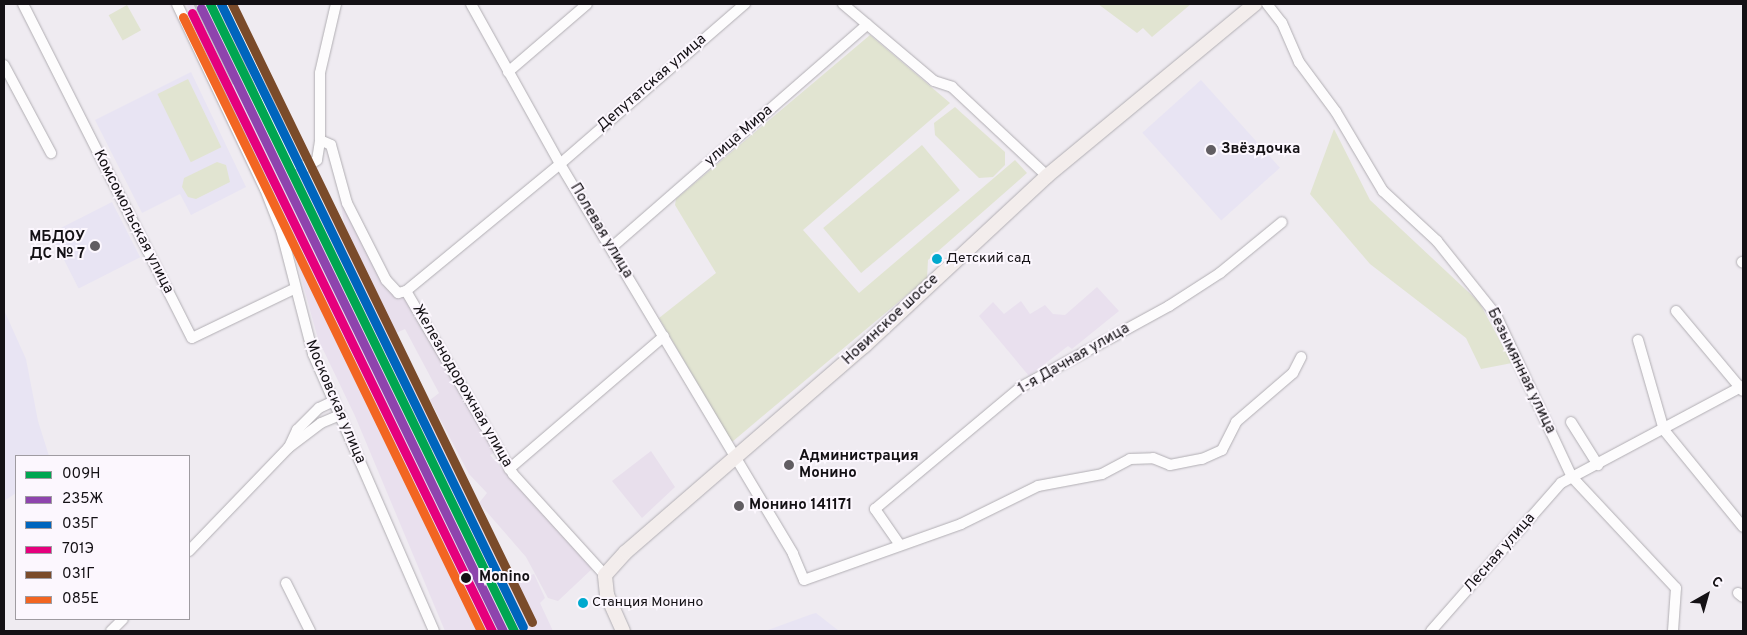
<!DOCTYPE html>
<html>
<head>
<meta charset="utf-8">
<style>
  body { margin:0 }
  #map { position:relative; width:1747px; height:635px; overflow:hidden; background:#efebf1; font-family:Overpass,sans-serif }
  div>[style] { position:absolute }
  .commercial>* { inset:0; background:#e8dfec }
  .built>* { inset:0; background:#e9e0ee }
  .education>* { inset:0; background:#e8e4f3; transform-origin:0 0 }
  .green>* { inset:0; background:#e1e4d1; transform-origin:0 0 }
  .roads { filter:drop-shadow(0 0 1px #b1aeb3) drop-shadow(0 0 1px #b1aeb3) }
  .minor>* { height:10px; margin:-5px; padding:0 5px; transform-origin:5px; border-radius:5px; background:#fdfcfd }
  .major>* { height:14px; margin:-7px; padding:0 7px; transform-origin:7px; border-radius:7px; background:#f3edec }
  .rail>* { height:2.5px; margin:-1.25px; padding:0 1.25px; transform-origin:1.25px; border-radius:1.25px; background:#c5c4c6 }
  .rail-1>* { height:9px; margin:-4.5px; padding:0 4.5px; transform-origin:4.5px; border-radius:4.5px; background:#00a651 }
  .rail-2>* { height:9px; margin:-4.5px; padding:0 4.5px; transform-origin:4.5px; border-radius:4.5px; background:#8e44ad }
  .rail-3>* { height:9px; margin:-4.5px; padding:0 4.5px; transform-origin:4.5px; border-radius:4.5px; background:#0065bd }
  .rail-4>* { height:9px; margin:-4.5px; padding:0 4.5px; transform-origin:4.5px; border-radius:4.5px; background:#e5007d }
  .rail-5>* { height:9px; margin:-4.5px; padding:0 4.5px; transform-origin:4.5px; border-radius:4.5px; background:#7a4b2a }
  .rail-6>* { height:9px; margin:-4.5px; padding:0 4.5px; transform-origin:4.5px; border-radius:4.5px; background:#f26522 }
  .dots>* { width:14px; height:14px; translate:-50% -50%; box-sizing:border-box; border:2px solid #fcf7fe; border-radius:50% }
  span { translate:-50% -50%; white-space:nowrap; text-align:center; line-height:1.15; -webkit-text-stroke:4px #fcf7fe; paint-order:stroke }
  .bus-label { font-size:14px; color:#141115 }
  .left { translate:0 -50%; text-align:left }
  .street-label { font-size:15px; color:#141115 }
  .poi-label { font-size:15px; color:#141115; font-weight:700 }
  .right { translate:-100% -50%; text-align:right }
  .stop-label { font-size:15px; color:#141115; font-weight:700 }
  .frame { position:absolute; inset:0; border:5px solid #141115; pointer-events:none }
  .legend { position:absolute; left:15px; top:455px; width:175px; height:165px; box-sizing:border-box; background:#fcf7fe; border:1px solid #9f9ba1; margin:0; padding:6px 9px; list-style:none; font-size:15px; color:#141115 }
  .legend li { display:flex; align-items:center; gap:10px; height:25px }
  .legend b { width:25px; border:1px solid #9f9ba1 }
  .north { position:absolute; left:1682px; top:570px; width:50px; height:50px; -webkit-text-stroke:4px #fcf7fe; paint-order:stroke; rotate:38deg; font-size:14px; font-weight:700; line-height:20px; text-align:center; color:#141115 }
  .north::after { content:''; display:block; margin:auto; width:18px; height:22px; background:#141115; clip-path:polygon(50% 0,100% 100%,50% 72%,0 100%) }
</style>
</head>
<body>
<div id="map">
  <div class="commercial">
    <i style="clip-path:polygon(338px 187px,363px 246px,392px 294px,410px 299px,496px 452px,490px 455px,593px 568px,558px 601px,548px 598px,526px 557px,479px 503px,487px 493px,469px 474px,430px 400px,439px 393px,405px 329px,394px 334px,348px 246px)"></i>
    <i style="clip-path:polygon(651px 451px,675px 487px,642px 518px,612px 481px)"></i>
  </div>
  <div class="built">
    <i style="clip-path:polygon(186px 4px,217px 4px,316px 207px,339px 214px,348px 246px,514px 582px,534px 574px,545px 598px,540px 603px,553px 631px,445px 631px,355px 416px,318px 339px,290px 237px,265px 164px)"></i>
    <i style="clip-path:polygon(1097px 287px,1119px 311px,1072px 349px,1068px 346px,1029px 376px,979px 316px,993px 302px,1004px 314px,1021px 301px,1030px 314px,1045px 305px,1053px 314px,1065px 315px)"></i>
  </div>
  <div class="education">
    <i style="clip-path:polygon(191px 72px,246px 187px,191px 215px,180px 194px,142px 213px,95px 120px)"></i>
    <i style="left:1201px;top:80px;width:118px;height:79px;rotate:48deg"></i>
    <i style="left:112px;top:202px;width:62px;height:69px;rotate:63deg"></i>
    <i style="clip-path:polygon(4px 310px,26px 359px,38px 421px,49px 456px,16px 456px,16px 493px,4px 501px)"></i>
    <i style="clip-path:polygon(816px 613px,839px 631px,768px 630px,812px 614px)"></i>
  </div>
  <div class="green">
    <i style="clip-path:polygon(1098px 4px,1191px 4px,1152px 37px,1143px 28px,1137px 33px)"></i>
    <i style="left:127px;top:5px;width:29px;height:21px;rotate:61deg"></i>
    <i style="clip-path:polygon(870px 35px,950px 103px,803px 230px,859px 293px,1015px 160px,1027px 173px,928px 260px,927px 278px,732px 442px,659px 318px,716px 273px,675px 205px,676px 199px)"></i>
    <i style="left:188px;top:79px;width:76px;height:34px;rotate:64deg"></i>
    <i style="clip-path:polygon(955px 107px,1005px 152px,1005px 165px,993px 177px,979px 178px,935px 135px,934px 123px)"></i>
    <i style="clip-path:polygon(1334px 129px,1370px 200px,1479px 302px,1512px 363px,1481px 369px,1466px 338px,1370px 264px,1310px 194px)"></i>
    <i style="left:922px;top:145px;width:59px;height:129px;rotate:50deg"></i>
    <i style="clip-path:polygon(217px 162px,226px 165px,230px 182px,196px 199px,188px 197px,182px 187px,184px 178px)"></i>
  </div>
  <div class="roads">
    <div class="minor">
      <i style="left:23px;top:4px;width:374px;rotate:63.2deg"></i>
      <i style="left:192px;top:338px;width:113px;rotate:-25.7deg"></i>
      <i style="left:177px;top:4px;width:205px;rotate:64.6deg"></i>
      <i style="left:265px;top:189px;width:44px;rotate:68.7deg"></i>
      <i style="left:281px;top:230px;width:128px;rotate:75.5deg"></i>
      <i style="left:313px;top:354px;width:302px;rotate:66.4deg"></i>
      <i style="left:224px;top:4px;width:175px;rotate:65.8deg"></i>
      <i style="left:296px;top:164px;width:10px;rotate:17deg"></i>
      <i style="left:306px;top:167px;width:13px;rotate:-32deg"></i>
      <i style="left:317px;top:160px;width:20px;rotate:-81deg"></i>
      <i style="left:336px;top:4px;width:71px;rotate:103.1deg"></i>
      <i style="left:320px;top:73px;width:67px;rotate:90deg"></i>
      <i style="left:320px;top:140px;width:12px;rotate:24deg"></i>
      <i style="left:331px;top:145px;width:60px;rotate:74.6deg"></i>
      <i style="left:347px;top:203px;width:86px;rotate:63.1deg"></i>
      <i style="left:386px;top:280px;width:18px;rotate:47deg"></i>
      <i style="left:398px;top:293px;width:8px;rotate:-14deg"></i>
      <i style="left:406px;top:291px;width:200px;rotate:-39.5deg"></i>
      <i style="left:560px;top:164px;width:245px;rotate:-40.9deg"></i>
      <i style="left:471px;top:4px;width:183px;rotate:60.9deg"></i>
      <i style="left:560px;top:164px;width:454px;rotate:59.1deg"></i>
      <i style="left:793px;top:554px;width:28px;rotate:67deg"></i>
      <i style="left:804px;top:580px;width:167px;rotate:-19.6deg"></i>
      <i style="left:961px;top:524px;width:86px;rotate:-26.3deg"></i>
      <i style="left:1038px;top:486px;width:65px;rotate:-10.6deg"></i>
      <i style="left:1102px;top:474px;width:32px;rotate:-28deg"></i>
      <i style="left:1130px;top:459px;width:23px;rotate:-2deg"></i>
      <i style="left:1153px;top:458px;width:18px;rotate:22deg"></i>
      <i style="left:1170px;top:465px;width:33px;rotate:-11deg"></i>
      <i style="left:1202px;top:459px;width:22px;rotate:-24deg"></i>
      <i style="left:1222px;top:450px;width:31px;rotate:-63deg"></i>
      <i style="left:1236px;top:422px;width:75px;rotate:-40.7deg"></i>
      <i style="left:1293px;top:373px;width:18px;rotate:-63deg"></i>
      <i style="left:843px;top:4px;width:119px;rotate:40.2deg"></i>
      <i style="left:934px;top:81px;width:19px;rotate:18deg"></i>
      <i style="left:952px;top:87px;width:130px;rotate:43.1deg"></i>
      <i style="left:1267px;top:4px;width:24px;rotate:52deg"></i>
      <i style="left:1282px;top:23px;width:43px;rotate:66.4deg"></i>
      <i style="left:1299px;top:62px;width:62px;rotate:53.5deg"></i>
      <i style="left:1336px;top:112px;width:92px;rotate:59.3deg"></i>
      <i style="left:1383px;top:191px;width:74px;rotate:42.8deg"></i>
      <i style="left:1437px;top:241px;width:95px;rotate:51.4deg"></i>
      <i style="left:1496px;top:315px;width:179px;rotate:64.9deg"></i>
      <i style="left:1572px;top:477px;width:152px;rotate:46.9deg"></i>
      <i style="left:1676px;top:588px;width:43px;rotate:94deg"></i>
      <i style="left:4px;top:65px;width:100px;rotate:61.9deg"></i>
      <i style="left:508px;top:72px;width:104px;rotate:-40.7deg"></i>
      <i style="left:611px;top:248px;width:340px;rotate:-41.1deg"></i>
      <i style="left:1742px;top:262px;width:1px;rotate:45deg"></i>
      <i style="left:406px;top:291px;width:212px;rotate:59.7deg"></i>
      <i style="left:513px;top:474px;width:137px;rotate:47.7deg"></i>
      <i style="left:1676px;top:311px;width:104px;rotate:50.1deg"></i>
      <i style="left:1638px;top:340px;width:94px;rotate:73.9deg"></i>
      <i style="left:1664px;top:430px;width:125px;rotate:50.8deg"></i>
      <i style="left:1571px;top:422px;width:51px;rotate:57.9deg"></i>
      <i style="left:289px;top:447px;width:19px;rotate:-65deg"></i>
      <i style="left:297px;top:430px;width:31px;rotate:-45deg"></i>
      <i style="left:319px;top:408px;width:17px;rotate:-25deg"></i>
      <i style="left:509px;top:469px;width:204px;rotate:-40.6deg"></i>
      <i style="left:900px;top:545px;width:44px;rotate:-124.8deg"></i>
      <i style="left:875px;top:509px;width:190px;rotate:-39.9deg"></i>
      <i style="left:1021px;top:387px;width:169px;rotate:-28.7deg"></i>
      <i style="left:1169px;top:306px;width:61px;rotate:-32.9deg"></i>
      <i style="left:1220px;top:273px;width:80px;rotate:-39.4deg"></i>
      <i style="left:189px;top:551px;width:143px;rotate:-46.1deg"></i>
      <i style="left:288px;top:448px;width:41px;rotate:-37.1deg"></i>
      <i style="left:321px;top:423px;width:21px;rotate:-23deg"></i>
      <i style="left:286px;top:583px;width:54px;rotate:63.4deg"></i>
      <i style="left:1738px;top:593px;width:6px;rotate:39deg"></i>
      <i style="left:111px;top:631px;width:17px;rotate:-45deg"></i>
      <i style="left:1431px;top:631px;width:197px;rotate:-48.7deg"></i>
      <i style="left:1561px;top:483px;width:206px;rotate:-28.1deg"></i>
    </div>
    <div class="major">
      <i style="left:623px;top:631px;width:39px;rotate:-114deg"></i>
      <i style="left:607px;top:595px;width:20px;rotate:-96deg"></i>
      <i style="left:605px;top:575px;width:31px;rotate:-48deg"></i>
      <i style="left:626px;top:552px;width:315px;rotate:-40.9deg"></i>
      <i style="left:864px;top:346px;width:250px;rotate:-42.9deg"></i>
      <i style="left:1047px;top:176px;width:270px;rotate:-39.6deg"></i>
    </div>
  </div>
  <div class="rail">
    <i style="left:195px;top:4px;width:87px;rotate:64deg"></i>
  </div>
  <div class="rail-1">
    <i style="left:210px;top:4px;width:697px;rotate:64.13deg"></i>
  </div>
  <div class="rail-2">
    <i style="left:201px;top:8px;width:692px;rotate:64.14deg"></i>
  </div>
  <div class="rail-3">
    <i style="left:221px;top:4px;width:692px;rotate:64.14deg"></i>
  </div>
  <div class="rail-4">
    <i style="left:192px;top:13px;width:687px;rotate:64.11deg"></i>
  </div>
  <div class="rail-5">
    <i style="left:232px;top:4px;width:687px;rotate:64.11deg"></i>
  </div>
  <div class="rail-6">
    <i style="left:183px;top:17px;width:682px;rotate:64.11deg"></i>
  </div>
  <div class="dots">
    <i style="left:1211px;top:150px;background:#615d62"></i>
    <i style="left:95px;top:246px;background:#615d62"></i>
    <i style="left:937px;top:259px;background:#00a9ce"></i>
    <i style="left:789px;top:465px;background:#615d62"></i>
    <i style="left:739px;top:506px;background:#615d62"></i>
    <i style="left:466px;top:578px;background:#141115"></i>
    <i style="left:583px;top:603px;background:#00a9ce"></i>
  </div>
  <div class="bus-label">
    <span class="left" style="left:946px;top:259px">Детский сад</span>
    <span class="left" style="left:592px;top:603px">Станция Монино</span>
  </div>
  <div class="street-label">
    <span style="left:652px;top:83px;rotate:-41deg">Депутатская улица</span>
    <span style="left:739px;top:136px;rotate:-41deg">улица Мира</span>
    <span style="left:133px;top:222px;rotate:63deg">Комсомольская улица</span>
    <span style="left:601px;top:231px;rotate:59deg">Полевая улица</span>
    <span style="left:891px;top:320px;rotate:-43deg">Новинское шоссе</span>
    <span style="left:1074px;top:359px;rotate:-30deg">1-я Дачная улица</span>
    <span style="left:1521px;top:371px;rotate:64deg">Безымянная улица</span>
    <span style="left:462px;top:386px;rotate:60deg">Железнодорожная улица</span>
    <span style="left:335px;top:402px;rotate:67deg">Московская улица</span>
    <span style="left:1500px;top:553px;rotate:-49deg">Лесная улица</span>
  </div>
  <div class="poi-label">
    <span class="left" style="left:1221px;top:150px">Звёздочка</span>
    <span class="right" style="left:85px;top:246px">МБДОУ<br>ДС № 7</span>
    <span class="left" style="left:799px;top:465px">Администрация<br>Монино</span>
    <span class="left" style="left:749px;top:506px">Монино 141171</span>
  </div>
  <div class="stop-label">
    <span class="left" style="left:479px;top:578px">Monino</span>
  </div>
  <div class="frame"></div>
  <ul class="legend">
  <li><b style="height:6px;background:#00a651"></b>009Н</li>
  <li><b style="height:6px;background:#8e44ad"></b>235Ж</li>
  <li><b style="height:6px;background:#0065bd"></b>035Г</li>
  <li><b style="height:6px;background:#e5007d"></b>701Э</li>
  <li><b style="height:6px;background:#7a4b2a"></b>031Г</li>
  <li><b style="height:6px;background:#f26522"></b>085Е</li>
  </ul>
  <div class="north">С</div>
</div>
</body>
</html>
